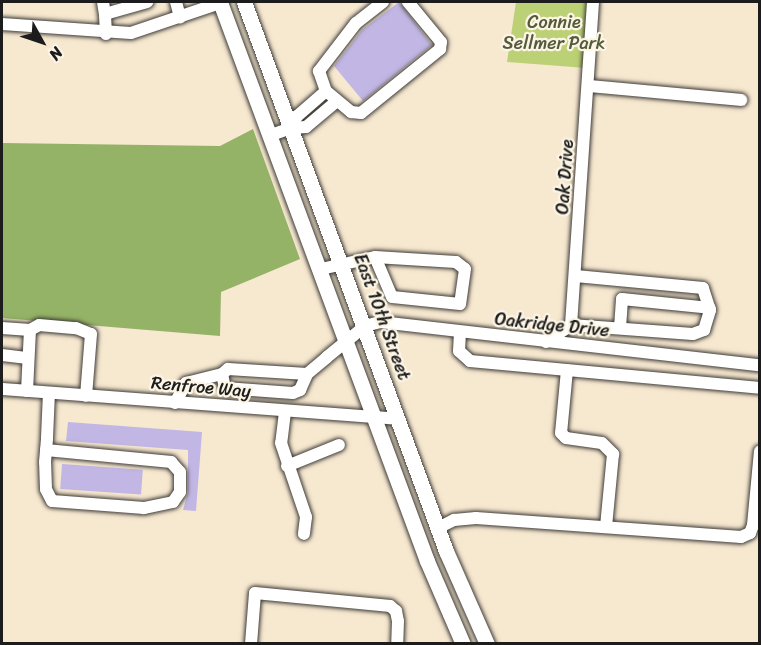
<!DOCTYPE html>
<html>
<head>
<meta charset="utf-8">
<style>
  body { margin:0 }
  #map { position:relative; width:761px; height:645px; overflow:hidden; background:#f7e8d0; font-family:Sriracha,sans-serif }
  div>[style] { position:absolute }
  .green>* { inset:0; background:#bcd175 }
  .forest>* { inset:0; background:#95b366 }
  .building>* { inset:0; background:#c2b7e4; transform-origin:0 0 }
  .roads { filter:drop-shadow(0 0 2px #3d3b37) drop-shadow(0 0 2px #3d3b37) }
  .minor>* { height:12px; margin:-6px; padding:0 6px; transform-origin:6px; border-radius:6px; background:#fff }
  .major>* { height:15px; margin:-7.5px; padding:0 7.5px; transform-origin:7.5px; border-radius:7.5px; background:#fff }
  span { translate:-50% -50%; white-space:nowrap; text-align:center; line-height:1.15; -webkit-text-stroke:4.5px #fcf5e5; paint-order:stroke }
  .park-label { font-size:18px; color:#545b3b }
  .street-label { font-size:18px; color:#1c1c1c }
  .frame { position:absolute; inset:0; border:3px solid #1c1c1c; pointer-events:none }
  .north { position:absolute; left:12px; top:12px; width:60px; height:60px; -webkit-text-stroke:4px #fcf5e5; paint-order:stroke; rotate:130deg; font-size:16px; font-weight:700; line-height:24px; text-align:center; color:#1c1c1c }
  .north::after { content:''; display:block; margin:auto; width:21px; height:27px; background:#1c1c1c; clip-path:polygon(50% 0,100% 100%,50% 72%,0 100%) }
</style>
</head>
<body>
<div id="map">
  <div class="green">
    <i style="clip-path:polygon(516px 2px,597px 2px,586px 68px,507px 62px)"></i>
  </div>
  <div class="forest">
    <i style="clip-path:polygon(253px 129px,300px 259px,221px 292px,220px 336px,2px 318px,2px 143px,220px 146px)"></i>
  </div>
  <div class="building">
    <i style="clip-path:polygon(399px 2px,432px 45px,363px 101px,334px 66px,362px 30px)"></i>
    <i style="clip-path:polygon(68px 422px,202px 432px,196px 511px,183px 510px,188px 492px,188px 450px,66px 441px)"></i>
    <i style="left:62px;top:464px;width:81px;height:25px;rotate:4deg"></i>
  </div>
  <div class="roads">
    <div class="minor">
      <i style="left:103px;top:2px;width:12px;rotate:81deg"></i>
      <i style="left:176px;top:2px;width:16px;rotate:75deg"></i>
      <i style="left:383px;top:2px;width:34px;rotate:142deg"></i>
      <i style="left:356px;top:23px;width:61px;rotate:127.6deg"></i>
      <i style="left:319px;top:71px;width:21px;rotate:71deg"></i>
      <i style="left:326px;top:91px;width:33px;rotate:40deg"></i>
      <i style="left:351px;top:112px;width:10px;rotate:6deg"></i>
      <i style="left:361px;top:113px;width:102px;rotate:-39deg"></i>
      <i style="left:440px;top:49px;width:7px;rotate:-82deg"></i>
      <i style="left:441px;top:42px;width:52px;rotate:-129.5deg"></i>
      <i style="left:2px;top:24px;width:129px;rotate:4deg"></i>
      <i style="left:131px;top:33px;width:97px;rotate:-18.6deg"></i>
      <i style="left:106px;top:34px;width:20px;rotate:-93deg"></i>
      <i style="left:105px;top:14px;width:44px;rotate:-15.9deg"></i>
      <i style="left:590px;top:86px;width:152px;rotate:5.3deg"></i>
      <i style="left:326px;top:91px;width:38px;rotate:139deg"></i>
      <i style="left:297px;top:116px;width:13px;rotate:117deg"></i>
      <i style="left:291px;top:128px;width:15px;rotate:-4deg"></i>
      <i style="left:306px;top:127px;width:39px;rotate:-40deg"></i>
      <i style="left:271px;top:135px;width:21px;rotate:-19deg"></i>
      <i style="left:321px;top:269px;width:55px;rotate:-12.5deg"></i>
      <i style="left:375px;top:257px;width:81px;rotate:3.5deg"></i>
      <i style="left:456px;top:262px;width:11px;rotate:38deg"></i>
      <i style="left:465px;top:269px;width:35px;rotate:98deg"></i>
      <i style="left:460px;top:304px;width:68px;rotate:-174.1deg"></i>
      <i style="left:392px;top:297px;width:43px;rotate:-113deg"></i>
      <i style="left:571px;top:325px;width:122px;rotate:4.2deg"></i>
      <i style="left:693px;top:334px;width:12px;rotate:-20deg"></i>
      <i style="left:704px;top:330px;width:21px;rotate:-73deg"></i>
      <i style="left:710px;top:310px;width:23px;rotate:-108deg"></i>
      <i style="left:703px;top:288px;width:128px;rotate:-174.6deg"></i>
      <i style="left:2px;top:328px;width:28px;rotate:4deg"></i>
      <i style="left:620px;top:328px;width:29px;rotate:-86deg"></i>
      <i style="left:622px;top:299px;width:88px;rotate:5.8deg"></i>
      <i style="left:460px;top:332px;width:19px;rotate:93deg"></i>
      <i style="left:459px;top:351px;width:15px;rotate:42deg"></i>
      <i style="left:470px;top:361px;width:291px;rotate:5.3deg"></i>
      <i style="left:546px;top:342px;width:30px;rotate:-34deg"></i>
      <i style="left:571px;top:325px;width:324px;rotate:-86.1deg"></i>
      <i style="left:2px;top:355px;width:26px;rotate:7deg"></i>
      <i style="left:567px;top:370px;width:63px;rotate:95.4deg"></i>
      <i style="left:561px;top:433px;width:7px;rotate:45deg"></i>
      <i style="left:566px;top:438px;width:36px;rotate:8deg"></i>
      <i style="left:602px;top:443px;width:16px;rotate:45deg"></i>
      <i style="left:613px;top:454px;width:73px;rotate:95.5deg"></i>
      <i style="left:222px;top:374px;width:14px;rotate:78deg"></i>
      <i style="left:225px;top:388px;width:68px;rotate:4.2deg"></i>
      <i style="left:293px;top:393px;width:8px;rotate:-23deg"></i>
      <i style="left:300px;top:390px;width:17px;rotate:-66deg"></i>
      <i style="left:307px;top:374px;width:26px;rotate:-40deg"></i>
      <i style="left:327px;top:357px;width:49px;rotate:-39.2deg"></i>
      <i style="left:365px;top:326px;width:16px;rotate:-15deg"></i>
      <i style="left:380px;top:322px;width:382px;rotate:6.5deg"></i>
      <i style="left:2px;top:389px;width:397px;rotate:4.3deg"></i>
      <i style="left:27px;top:391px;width:61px;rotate:-87.2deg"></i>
      <i style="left:30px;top:330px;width:10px;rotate:-29deg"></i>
      <i style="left:39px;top:325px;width:37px;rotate:5deg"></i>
      <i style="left:76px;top:328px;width:16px;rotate:22deg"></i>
      <i style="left:91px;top:334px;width:62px;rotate:94.6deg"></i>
      <i style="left:175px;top:403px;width:23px;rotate:-61deg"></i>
      <i style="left:186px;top:383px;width:37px;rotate:-14deg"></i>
      <i style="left:222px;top:374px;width:8px;rotate:-40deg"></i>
      <i style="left:228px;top:369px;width:79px;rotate:3.6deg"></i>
      <i style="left:285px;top:412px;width:31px;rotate:97deg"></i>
      <i style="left:281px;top:443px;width:78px;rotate:71.3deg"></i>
      <i style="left:306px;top:517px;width:17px;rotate:97deg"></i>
      <i style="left:46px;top:450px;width:126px;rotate:5.5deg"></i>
      <i style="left:171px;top:462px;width:13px;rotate:48deg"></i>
      <i style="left:180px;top:472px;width:20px;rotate:90deg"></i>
      <i style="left:180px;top:492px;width:12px;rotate:125deg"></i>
      <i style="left:173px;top:502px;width:30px;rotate:168deg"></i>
      <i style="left:144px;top:508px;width:92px;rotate:-175.6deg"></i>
      <i style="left:52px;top:501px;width:13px;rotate:-117deg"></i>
      <i style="left:46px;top:489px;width:27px;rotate:-92deg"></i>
      <i style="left:45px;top:462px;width:24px;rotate:-85deg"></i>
      <i style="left:47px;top:438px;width:45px;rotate:-87.5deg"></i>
      <i style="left:287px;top:466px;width:56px;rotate:-22deg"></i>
      <i style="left:438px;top:528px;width:18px;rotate:-27deg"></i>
      <i style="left:454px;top:520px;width:22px;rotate:-5deg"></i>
      <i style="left:476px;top:518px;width:266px;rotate:4.1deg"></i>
      <i style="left:741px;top:537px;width:10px;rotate:-24deg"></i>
      <i style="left:750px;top:533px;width:9px;rotate:-69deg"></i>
      <i style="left:753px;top:525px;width:74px;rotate:-84.6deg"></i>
      <i style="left:251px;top:644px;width:51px;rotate:-85.5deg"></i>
      <i style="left:255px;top:593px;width:136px;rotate:5.5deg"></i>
      <i style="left:390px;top:606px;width:8px;rotate:40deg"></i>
      <i style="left:396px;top:611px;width:10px;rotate:79deg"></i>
      <i style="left:398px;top:621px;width:23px;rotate:92deg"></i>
    </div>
    <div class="major">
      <i style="left:220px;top:2px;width:596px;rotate:69.68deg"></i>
      <i style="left:427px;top:561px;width:90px;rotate:66.6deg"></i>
      <i style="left:244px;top:2px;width:585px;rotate:69.8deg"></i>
      <i style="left:446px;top:551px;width:102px;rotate:66.2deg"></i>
    </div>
  </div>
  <div class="park-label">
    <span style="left:554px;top:33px">Connie<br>Sellmer Park</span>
  </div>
  <div class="street-label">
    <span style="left:565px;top:177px;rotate:-86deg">Oak Drive</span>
    <span style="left:382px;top:317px;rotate:70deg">East 10th Street</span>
    <span style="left:552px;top:325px;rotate:6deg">Oakridge Drive</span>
    <span style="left:201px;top:387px;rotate:5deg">Renfroe Way</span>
  </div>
  <div class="frame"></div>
  <div class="north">N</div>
</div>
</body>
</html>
